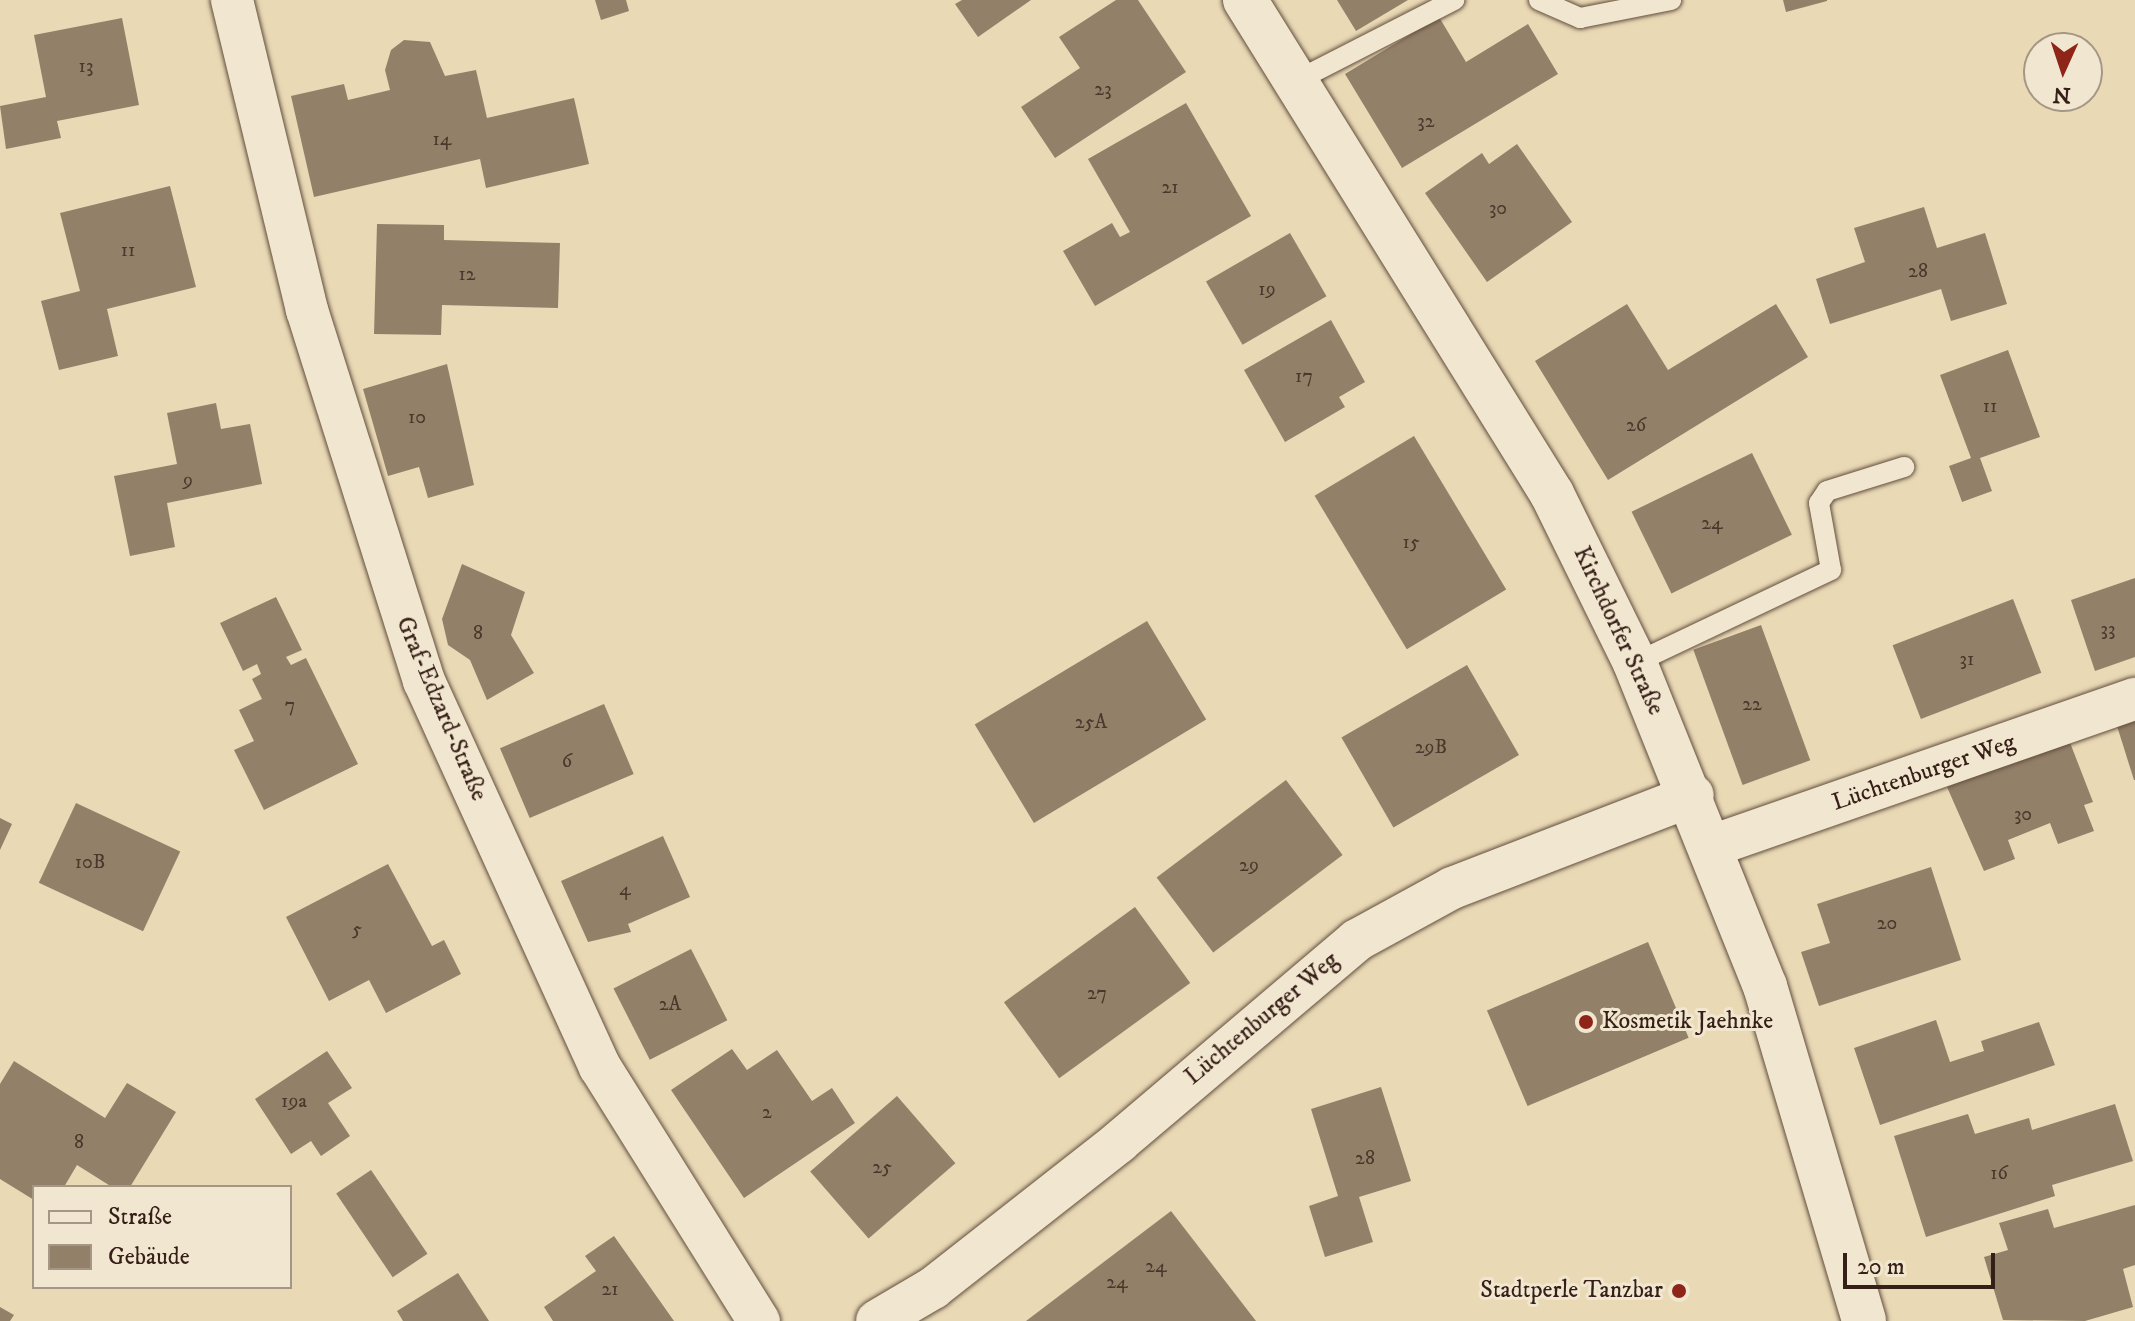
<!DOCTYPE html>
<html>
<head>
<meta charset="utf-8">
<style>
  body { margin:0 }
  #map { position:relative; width:2135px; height:1321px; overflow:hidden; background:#e9d9b5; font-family:"IM FELL DW Pica",serif }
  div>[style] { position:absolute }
  .building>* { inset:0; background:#938069; transform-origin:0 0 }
  .roads { filter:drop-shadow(0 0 2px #624e3e) drop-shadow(0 0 2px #624e3e) }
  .lane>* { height:20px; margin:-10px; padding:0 10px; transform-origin:10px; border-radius:10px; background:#f1e6cf }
  .street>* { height:42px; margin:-21px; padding:0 21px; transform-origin:21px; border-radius:21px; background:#f1e6cf }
  .secondary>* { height:44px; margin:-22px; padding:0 22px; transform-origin:22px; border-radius:22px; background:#f1e6cf }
  .dots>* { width:22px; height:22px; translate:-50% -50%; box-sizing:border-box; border:4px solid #f1e6cf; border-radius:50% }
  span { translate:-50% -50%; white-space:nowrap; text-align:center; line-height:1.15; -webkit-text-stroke:6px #f1e6cf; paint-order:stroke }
  .number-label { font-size:20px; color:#4c372c }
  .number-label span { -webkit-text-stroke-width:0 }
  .street-label { font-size:24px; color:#351f17 }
  .poi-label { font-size:24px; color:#351f17 }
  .left { translate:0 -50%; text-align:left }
  .right { translate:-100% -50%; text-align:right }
  .legend { position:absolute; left:32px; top:1185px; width:260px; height:104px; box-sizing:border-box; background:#f1e6cf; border:2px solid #a69685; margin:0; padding:10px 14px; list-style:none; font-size:24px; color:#351f17 }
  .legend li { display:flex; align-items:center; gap:16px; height:40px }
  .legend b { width:40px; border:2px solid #a69685 }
  .north { position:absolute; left:2023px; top:32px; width:80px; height:80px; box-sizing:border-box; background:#f1e6cf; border:2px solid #a69685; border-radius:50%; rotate:183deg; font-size:22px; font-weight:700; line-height:32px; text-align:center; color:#351f17 }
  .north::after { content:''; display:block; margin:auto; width:28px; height:36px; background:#8f2418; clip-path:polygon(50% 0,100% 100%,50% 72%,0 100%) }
  .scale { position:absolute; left:1843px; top:1253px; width:152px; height:36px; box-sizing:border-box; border:4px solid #351f17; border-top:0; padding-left:10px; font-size:24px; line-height:28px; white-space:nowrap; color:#351f17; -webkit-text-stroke:6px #f1e6cf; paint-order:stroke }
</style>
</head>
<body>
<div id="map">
  <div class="building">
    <i style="clip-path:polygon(595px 0,626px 0,629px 11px,601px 20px)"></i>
    <i style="clip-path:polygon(962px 0,1031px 0,978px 37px,955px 4px)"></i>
    <i style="clip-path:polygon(1116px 0,1138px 0,1186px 72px,1055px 158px,1021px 107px,1080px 68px,1059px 37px)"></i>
    <i style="clip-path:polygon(1337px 0,1408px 0,1356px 31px)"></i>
    <i style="clip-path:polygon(1783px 0,1827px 0,1827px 1px,1786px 12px)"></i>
    <i style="clip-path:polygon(1439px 17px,1466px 62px,1528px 24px,1558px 74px,1402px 168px,1345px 74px)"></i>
    <i style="clip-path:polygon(122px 18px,139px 105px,57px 121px,61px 138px,6px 149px,0 106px,46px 97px,34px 35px)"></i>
    <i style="clip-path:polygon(404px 40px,430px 42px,445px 76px,476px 70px,487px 118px,574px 98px,589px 164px,486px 188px,480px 159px,314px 197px,291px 96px,344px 84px,348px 100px,390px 90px,385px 70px,391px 50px)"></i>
    <i style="clip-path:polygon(1186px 103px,1251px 216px,1095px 306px,1063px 251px,1112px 223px,1120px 237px,1130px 232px,1088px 159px)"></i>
    <i style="clip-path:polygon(1517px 144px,1572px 222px,1487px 282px,1425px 193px,1482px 153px,1489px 164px)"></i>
    <i style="clip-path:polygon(170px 186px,196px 287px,107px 309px,118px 356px,59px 370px,41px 301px,80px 291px,60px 213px)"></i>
    <i style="clip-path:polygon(1924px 207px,1937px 248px,1985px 233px,2007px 304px,1951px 321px,1941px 289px,1830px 324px,1816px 279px,1865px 262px,1854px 228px)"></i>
    <i style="clip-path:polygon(377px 224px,444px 225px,444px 240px,560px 243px,558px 308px,442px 305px,441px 335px,374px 334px)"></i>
    <i style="left:1290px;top:233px;width:73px;height:97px;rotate:60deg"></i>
    <i style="clip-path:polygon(1627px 304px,1668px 370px,1776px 304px,1808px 357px,1608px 480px,1535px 361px)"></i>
    <i style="clip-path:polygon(1331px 320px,1365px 382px,1339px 397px,1345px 407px,1285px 442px,1244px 370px)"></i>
    <i style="clip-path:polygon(2008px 350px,2040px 437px,1980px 458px,1992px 491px,1962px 502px,1949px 466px,1971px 458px,1940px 375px)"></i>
    <i style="clip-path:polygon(447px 364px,474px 485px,428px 498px,419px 467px,388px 476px,363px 389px)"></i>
    <i style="clip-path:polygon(216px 403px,221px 429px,250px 424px,262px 484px,167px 503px,175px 547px,130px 556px,114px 476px,177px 464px,167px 413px)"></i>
    <i style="left:1414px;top:436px;width:179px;height:116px;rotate:59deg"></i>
    <i style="left:1752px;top:453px;width:91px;height:134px;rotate:64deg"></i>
    <i style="clip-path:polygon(462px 564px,525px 592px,511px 635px,534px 673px,487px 700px,470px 660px,448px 645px,442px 619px)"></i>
    <i style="clip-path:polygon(2135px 578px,2135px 657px,2095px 671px,2071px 600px)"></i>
    <i style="clip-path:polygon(276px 597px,302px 650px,286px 657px,291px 665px,306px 658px,358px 764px,264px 810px,234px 750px,254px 741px,239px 710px,262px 699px,252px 679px,261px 674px,257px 664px,243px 671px,220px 623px)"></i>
    <i style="left:2013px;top:599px;width:79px;height:129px;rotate:69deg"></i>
    <i style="left:1147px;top:621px;width:115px;height:201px;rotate:59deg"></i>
    <i style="left:1761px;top:625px;width:144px;height:72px;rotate:70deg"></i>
    <i style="left:1467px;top:665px;width:104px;height:145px;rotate:60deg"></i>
    <i style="left:604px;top:704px;width:76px;height:113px;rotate:67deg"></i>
    <i style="clip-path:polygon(2135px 720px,2135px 780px,2134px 780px,2117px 726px)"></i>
    <i style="clip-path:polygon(2069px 740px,2093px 802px,2084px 805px,2094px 831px,2058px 844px,2050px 823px,2008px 840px,2015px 859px,1984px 871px,1947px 787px)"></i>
    <i style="left:1286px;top:780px;width:94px;height:162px;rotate:53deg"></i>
    <i style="left:76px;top:803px;width:115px;height:88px;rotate:25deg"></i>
    <i style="clip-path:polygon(0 818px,12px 824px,0 850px)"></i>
    <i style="clip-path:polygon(663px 836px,690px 897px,628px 924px,631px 932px,588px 942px,561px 881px)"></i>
    <i style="clip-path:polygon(388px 864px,432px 946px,444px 940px,461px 974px,386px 1013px,369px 980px,329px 1001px,286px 917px)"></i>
    <i style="clip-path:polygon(1931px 867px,1961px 960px,1819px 1006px,1801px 952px,1830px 943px,1817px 904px)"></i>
    <i style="left:1135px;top:907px;width:94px;height:162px;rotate:54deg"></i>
    <i style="left:1648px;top:942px;width:104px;height:175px;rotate:67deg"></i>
    <i style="left:691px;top:949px;width:80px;height:87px;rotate:63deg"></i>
    <i style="clip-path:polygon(1936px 1020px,1950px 1062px,1984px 1051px,1981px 1041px,2039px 1022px,2055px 1065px,1880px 1125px,1854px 1048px)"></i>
    <i style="clip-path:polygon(732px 1049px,747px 1070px,777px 1050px,812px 1101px,832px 1088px,855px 1123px,744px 1198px,671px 1090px)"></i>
    <i style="clip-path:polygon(327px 1051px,352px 1088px,328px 1103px,350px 1136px,321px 1156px,311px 1141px,291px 1154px,255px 1099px)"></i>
    <i style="clip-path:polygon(14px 1061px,105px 1118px,127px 1083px,176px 1112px,130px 1187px,112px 1187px,77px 1165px,64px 1187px,34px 1187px,34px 1200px,0 1179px,0 1084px)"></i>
    <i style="clip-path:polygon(1381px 1087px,1411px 1181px,1359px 1197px,1373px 1242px,1325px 1257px,1309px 1206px,1338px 1196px,1311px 1109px)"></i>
    <i style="left:897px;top:1096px;width:89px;height:115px;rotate:49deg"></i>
    <i style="clip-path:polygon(2115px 1104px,2133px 1161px,2052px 1185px,2055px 1196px,1926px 1237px,1894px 1136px,1968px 1114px,1975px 1134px,2029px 1118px,2032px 1130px)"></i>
    <i style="left:371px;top:1170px;width:101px;height:42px;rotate:56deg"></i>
    <i style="clip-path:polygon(2135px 1205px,2135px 1265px,2123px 1269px,2133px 1307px,2085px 1321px,2003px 1320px,1984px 1257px,2008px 1250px,1999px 1223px,2048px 1209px,2054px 1228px)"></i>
    <i style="clip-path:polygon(1171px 1211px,1256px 1321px,1026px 1321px)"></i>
    <i style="clip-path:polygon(614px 1236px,674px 1321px,553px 1321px,544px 1307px,596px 1271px,585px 1256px)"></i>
    <i style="clip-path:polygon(458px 1273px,489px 1321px,403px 1321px,397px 1311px)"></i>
    <i style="clip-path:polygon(0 1307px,14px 1315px,10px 1321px,0 1321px)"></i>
  </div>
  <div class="roads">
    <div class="lane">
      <i style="left:1539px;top:0;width:45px;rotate:23.7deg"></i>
      <i style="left:1580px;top:18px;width:93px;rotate:-11.2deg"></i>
      <i style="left:1296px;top:81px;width:178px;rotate:-27.1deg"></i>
      <i style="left:1635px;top:663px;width:217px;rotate:-25.4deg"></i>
      <i style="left:1831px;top:570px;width:68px;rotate:-100.2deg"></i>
      <i style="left:1819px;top:503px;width:14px;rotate:-56deg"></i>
      <i style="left:1827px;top:491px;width:81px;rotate:-17.3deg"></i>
    </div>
    <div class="street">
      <i style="left:232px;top:0;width:319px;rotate:76.4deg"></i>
      <i style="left:307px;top:310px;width:389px;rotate:72.5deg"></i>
      <i style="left:424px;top:681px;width:424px;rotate:65.5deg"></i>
      <i style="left:600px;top:1067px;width:300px;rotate:58deg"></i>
      <i style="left:1712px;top:846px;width:448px;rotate:-19.2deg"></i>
      <i style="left:877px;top:1321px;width:65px;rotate:-30.5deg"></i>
      <i style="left:933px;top:1288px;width:236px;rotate:-38.1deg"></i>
      <i style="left:1119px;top:1142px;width:312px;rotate:-40.3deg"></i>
      <i style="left:1357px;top:940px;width:108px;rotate:-28.7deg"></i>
      <i style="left:1452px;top:888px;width:258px;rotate:-21.1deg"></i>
    </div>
    <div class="secondary">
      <i style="left:1245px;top:0;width:582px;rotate:58.14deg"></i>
      <i style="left:1552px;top:494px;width:188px;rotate:63.8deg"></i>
      <i style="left:1635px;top:663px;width:348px;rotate:68.1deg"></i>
      <i style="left:1765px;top:986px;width:349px;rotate:73.5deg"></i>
    </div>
  </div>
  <div class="dots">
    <i style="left:1586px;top:1022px;background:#8f2418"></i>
    <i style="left:1679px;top:1291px;background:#8f2418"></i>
  </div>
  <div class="number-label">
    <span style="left:86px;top:66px">13</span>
    <span style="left:1103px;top:89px">23</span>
    <span style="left:1426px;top:121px">32</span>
    <span style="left:442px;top:139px">14</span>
    <span style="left:1170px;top:187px">21</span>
    <span style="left:1498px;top:208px">30</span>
    <span style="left:128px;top:250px">11</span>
    <span style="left:1918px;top:271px">28</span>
    <span style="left:467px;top:274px">12</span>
    <span style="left:1267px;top:289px">19</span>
    <span style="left:1304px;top:376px">17</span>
    <span style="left:1990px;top:406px">11</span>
    <span style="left:417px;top:417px">10</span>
    <span style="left:1636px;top:425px">26</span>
    <span style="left:188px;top:480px">9</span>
    <span style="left:1712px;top:523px">24</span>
    <span style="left:1411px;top:542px">15</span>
    <span style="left:2108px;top:629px">33</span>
    <span style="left:478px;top:633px">8</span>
    <span style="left:1967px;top:659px">31</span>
    <span style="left:1752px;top:704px">22</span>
    <span style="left:290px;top:705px">7</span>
    <span style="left:1091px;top:722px">25A</span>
    <span style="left:1431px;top:747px">29B</span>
    <span style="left:567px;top:761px">6</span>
    <span style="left:2023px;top:814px">30</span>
    <span style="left:90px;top:862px">10B</span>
    <span style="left:1249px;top:865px">29</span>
    <span style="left:625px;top:889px">4</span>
    <span style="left:1887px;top:923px">20</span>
    <span style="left:357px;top:929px">5</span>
    <span style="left:1097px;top:993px">27</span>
    <span style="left:670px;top:1004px">2A</span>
    <span style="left:294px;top:1101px">19a</span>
    <span style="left:767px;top:1112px">2</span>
    <span style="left:79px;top:1142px">8</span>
    <span style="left:1365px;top:1158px">28</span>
    <span style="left:882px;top:1167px">25</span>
    <span style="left:1999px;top:1173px">16</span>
    <span style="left:1156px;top:1266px">24</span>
    <span style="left:1117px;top:1282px">24</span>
    <span style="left:610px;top:1289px">21</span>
  </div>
  <div class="street-label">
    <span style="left:1618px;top:631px;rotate:65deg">Kirchdorfer Straße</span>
    <span style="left:441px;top:709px;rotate:67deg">Graf-Edzard-Straße</span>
    <span style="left:1924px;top:773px;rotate:-19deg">Lüchtenburger Weg</span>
    <span style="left:1262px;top:1019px;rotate:-40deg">Lüchtenburger Weg</span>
  </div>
  <div class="poi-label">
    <span class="left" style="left:1602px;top:1022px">Kosmetik Jaehnke</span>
    <span class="right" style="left:1663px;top:1291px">Stadtperle Tanzbar</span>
  </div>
  <ul class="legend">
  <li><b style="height:10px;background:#f1e6cf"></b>Straße</li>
  <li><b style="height:22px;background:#938069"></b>Gebäude</li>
  </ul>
  <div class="north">N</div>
  <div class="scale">20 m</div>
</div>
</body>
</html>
